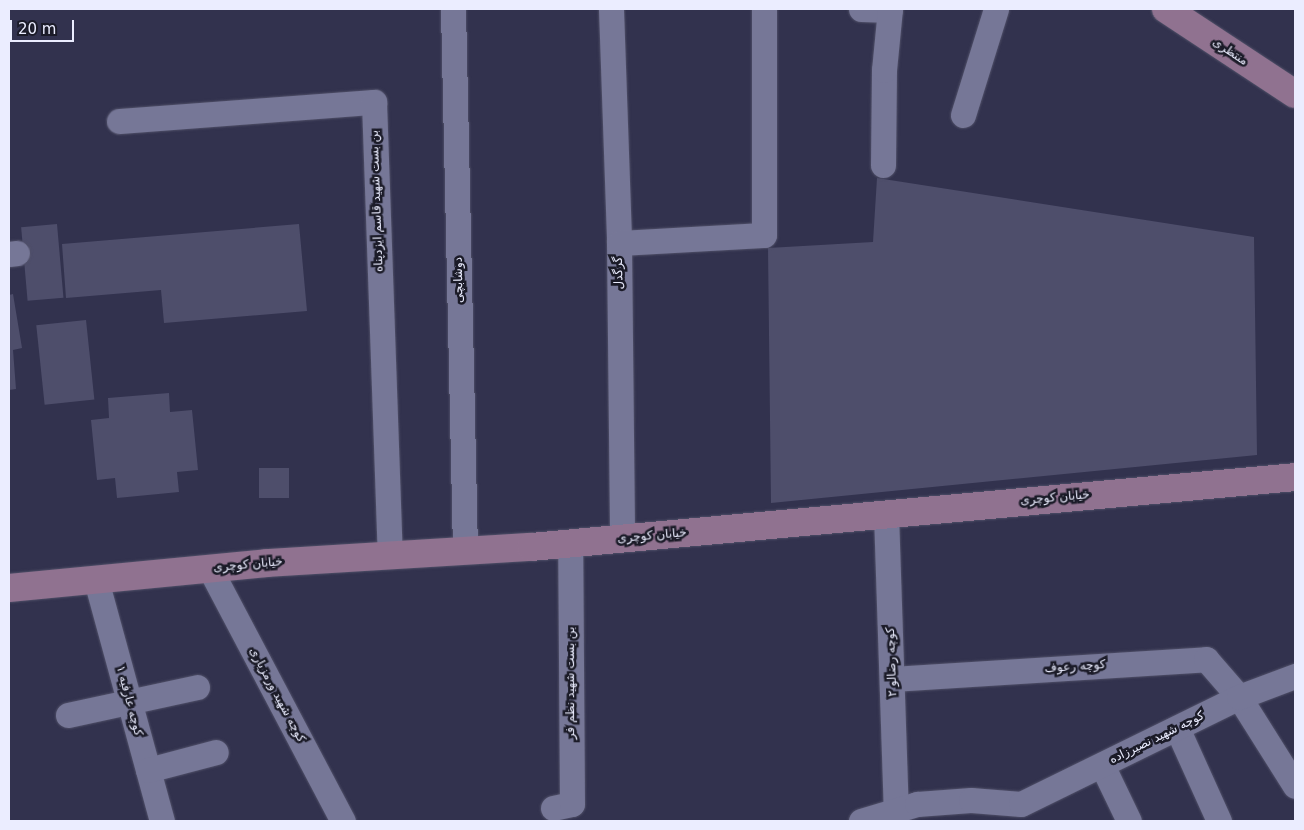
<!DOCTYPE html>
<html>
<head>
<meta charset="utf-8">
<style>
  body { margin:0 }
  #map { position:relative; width:1304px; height:830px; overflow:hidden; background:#32324e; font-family:"DejaVu Sans",Vazirmatn,sans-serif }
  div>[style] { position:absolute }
  .building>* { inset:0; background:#4e4e6b; transform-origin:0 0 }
  .roads { filter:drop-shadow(0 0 1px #505068) drop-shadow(0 0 1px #505068) }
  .street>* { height:25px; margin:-12.5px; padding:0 12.5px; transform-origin:12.5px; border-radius:12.5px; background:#767797 }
  .secondary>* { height:28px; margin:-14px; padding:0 14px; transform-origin:14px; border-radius:14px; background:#907290 }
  span { translate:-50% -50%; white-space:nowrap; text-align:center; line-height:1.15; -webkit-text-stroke:5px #1b1b28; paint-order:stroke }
  .street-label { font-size:12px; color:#ebedff }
  .frame { position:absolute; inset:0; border:10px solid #ebedff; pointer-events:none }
  .scale { position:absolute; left:10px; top:20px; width:64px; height:22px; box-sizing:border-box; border:2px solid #ebedff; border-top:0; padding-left:6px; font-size:15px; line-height:18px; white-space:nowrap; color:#ebedff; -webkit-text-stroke:4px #1b1b28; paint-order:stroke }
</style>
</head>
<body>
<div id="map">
  <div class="building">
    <i style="clip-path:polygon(877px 178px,1254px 237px,1257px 455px,771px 503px,768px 248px,873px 242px)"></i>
    <i style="left:57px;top:224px;width:74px;height:36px;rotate:85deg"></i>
    <i style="clip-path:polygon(299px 224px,307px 311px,164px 323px,161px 290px,66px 298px,62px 244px)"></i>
    <i style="clip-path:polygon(13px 294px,22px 348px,13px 350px,16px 389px,9px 390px,9px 295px)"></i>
    <i style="left:86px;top:320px;width:80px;height:50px;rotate:84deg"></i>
    <i style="clip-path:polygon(169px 393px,170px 412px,192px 410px,198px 470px,177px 472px,179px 492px,117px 498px,115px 478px,97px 480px,91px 420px,109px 418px,108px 398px)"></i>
    <i style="left:259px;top:468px;width:30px;height:30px"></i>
  </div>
  <div class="roads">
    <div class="street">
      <i style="left:453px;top:9px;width:542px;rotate:88.73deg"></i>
      <i style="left:611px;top:9px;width:234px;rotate:88deg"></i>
      <i style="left:619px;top:243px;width:295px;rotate:89.4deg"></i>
      <i style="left:861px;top:9px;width:29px;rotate:2deg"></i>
      <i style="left:963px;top:115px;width:111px;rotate:-72.7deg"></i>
      <i style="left:119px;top:121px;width:256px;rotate:-4.3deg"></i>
      <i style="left:374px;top:102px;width:453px;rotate:88deg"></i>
      <i style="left:883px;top:165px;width:95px;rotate:-89.4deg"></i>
      <i style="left:884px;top:70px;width:61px;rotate:-84.4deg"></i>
      <i style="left:619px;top:243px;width:145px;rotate:-3.2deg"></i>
      <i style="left:764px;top:235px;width:226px;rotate:-90deg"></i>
      <i style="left:9px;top:254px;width:8px;rotate:-7deg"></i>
      <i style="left:886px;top:514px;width:296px;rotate:88.1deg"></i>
      <i style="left:210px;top:569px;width:285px;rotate:62.2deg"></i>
      <i style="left:96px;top:580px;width:250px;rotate:74.7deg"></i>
      <i style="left:892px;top:679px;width:315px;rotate:-3.6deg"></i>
      <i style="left:1206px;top:659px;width:50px;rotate:49deg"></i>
      <i style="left:1239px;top:697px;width:105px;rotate:57.8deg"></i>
      <i style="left:68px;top:715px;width:132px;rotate:-12.2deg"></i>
      <i style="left:1177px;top:728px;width:102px;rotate:65.7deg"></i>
      <i style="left:1102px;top:765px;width:62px;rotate:64.3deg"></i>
      <i style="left:148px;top:770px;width:70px;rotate:-14.8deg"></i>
      <i style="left:553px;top:808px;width:19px;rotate:-12deg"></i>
      <i style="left:572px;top:804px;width:261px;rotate:-90.4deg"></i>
      <i style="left:861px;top:821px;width:59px;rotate:-16.9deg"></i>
      <i style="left:917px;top:804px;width:54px;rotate:-4.2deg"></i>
      <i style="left:971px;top:800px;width:50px;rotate:4.6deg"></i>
      <i style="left:1021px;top:804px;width:243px;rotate:-26.1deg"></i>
      <i style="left:1239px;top:697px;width:60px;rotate:-20.6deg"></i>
    </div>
    <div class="secondary">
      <i style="left:1166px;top:9px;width:154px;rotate:33.4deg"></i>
      <i style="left:9px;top:588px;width:259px;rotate:-5.5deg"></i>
      <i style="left:267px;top:563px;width:264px;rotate:-3.5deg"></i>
      <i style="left:531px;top:547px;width:767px;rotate:-5.23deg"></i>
    </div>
  </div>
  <div class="street-label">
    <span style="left:1230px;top:52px;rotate:34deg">منتظری</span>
    <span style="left:377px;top:201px;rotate:-92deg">بن بست شهید قاسم ایزدپناه</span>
    <span style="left:619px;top:273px;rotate:-91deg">گرگدل</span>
    <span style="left:459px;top:280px;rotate:-91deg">دوشابچی</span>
    <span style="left:1055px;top:498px;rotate:-5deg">خیابان کوچری</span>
    <span style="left:652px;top:536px;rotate:-5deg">خیابان کوچری</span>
    <span style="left:248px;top:565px;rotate:-5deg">خیابان کوچری</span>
    <span style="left:892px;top:662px;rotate:-92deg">کوچه رضالو ۲</span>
    <span style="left:1075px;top:667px;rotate:-4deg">کوچه رعوف</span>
    <span style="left:571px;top:683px;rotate:-90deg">بن بست شهید نظم فر</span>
    <span style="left:277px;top:695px;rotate:62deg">کوچه شهید ورمزیاری</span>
    <span style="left:129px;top:701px;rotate:75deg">کوچه عارفیه ۱</span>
    <span style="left:1157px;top:738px;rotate:-26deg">کوچه شهید نصیرزاده</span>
  </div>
  <div class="frame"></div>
  <div class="scale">20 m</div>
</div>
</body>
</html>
